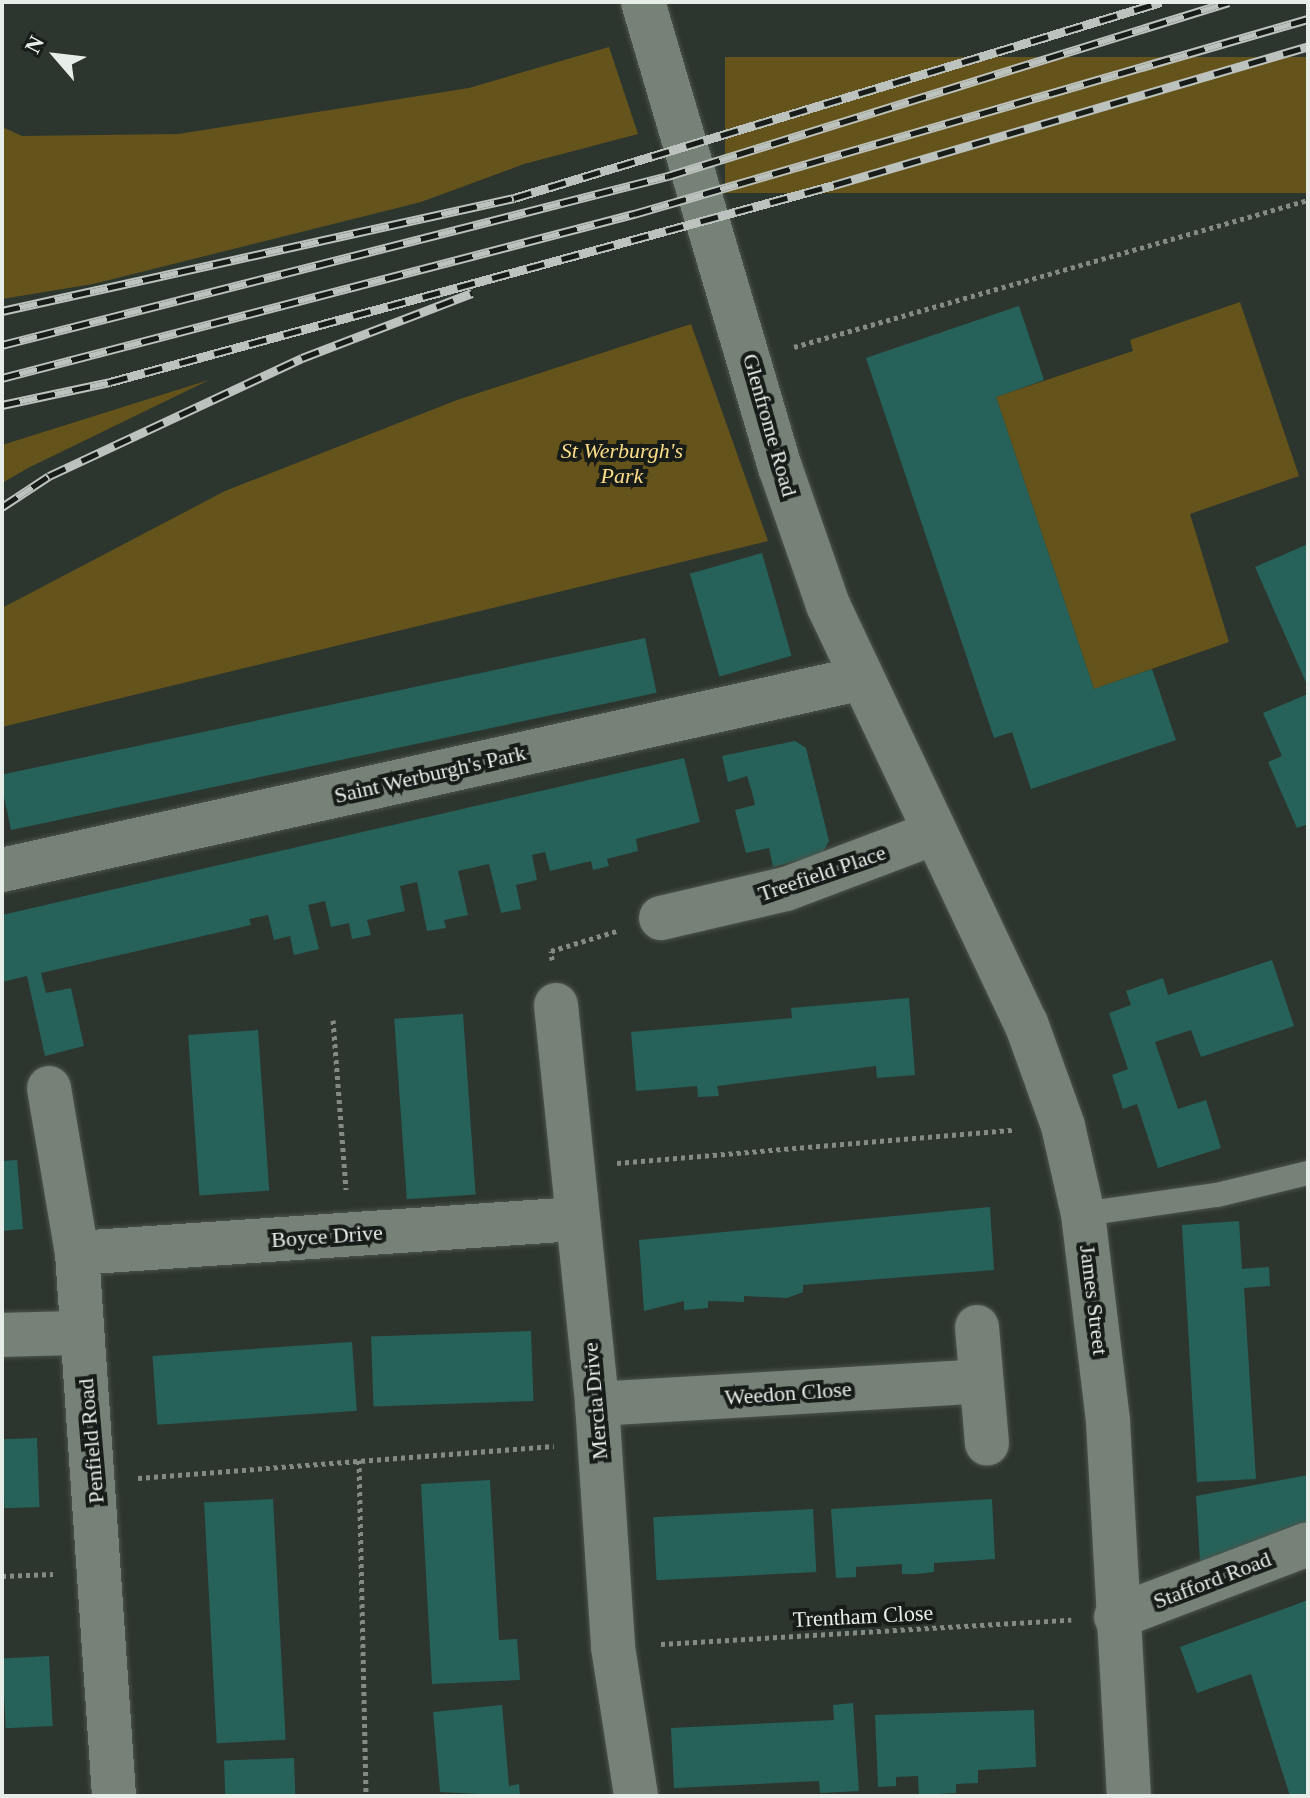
<!DOCTYPE html>
<html>
<head>
<meta charset="utf-8">
<style>
  body { margin:0 }
  #map { position:relative; width:1310px; height:1798px; overflow:hidden; background:#2d362e; font-family:"Times New Roman",serif }
  div>[style] { position:absolute }
  .green>* { inset:0; background:#65531c; transform-origin:0 0 }
  .building>* { inset:0; background:#266259; transform-origin:0 0 }
  .path>* { height:5px; margin-top:-2.5px; transform-origin:0; background:repeating-linear-gradient(90deg,#848b85 0 4px,transparent 0 8px) }
  .roads { filter:drop-shadow(0 0 2px #4c534d) drop-shadow(0 0 2px #4c534d) }
  .service>* { height:24px; margin:-12px; padding:0 12px; transform-origin:12px; border-radius:12px; background:#768178 }
  .minor>* { height:44px; margin:-22px; padding:0 22px; transform-origin:22px; border-radius:22px; background:#768178 }
  .rail>* { height:9px; margin-top:-4.5px; transform-origin:0; background:repeating-linear-gradient(90deg,#181c19 0 18px,#bcc2bd 0 36px); box-sizing:border-box; border-block:2px solid #bcc2bd }
  span { translate:-50% -50%; white-space:nowrap; text-align:center; line-height:1.15; -webkit-text-stroke:8px #181c19; paint-order:stroke }
  .street-label { font-size:22px; color:#e7ede8 }
  .park-label { font-size:22px; color:#fbdc88; font-style:italic }
  .frame { position:absolute; inset:0; border:4px solid #e7ede8; pointer-events:none }
  .north { position:absolute; left:16px; top:16px; width:80px; height:80px; -webkit-text-stroke:6px #181c19; paint-order:stroke; rotate:298deg; font-size:22px; font-weight:700; line-height:32px; text-align:center; color:#e7ede8 }
  .north::after { content:''; display:block; margin:auto; width:28px; height:36px; background:#e7ede8; clip-path:polygon(50% 0,100% 100%,50% 72%,0 100%) }
</style>
</head>
<body>
<div id="map">
  <div class="green">
    <i style="clip-path:polygon(609px 47px,638px 134px,524px 164px,421px 202px,93px 284px,2px 299px,2px 127px,22px 136px,178px 134px,469px 88px)"></i>
    <i style="left:1308px;top:57px;width:136px;height:583px;rotate:90deg"></i>
    <i style="clip-path:polygon(1240px 302px,1299px 476px,1190px 514px,1229px 642px,1094px 689px,996px 397px,1133px 351px,1130px 340px)"></i>
    <i style="clip-path:polygon(691px 324px,768px 541px,2px 727px,2px 608px,225px 491px,457px 400px)"></i>
    <i style="clip-path:polygon(209px 380px,28px 468px,2px 483px,2px 445px)"></i>
  </div>
  <div class="building">
    <i style="clip-path:polygon(1019px 306px,1044px 380px,996px 397px,1094px 689px,1152px 669px,1176px 740px,1031px 789px,1012px 732px,994px 738px,866px 358px)"></i>
    <i style="clip-path:polygon(1308px 544px,1308px 687px,1255px 567px)"></i>
    <i style="left:762px;top:553px;width:107px;height:75px;rotate:74deg"></i>
    <i style="left:645px;top:638px;width:56px;height:660px;rotate:78deg"></i>
    <i style="clip-path:polygon(1308px 694px,1308px 824px,1297px 828px,1268px 762px,1282px 756px,1263px 713px)"></i>
    <i style="clip-path:polygon(795px 741px,806px 748px,829px 841px,822px 854px,773px 867px,769px 848px,746px 853px,735px 810px,755px 805px,752px 792px,747px 776px,728px 782px,722px 756px)"></i>
    <i style="clip-path:polygon(684px 758px,700px 822px,636px 839px,638px 851px,607px 859px,609px 866px,593px 870px,591px 861px,550px 871px,545px 852px,532px 855px,537px 880px,516px 885px,521px 909px,501px 913px,489px 864px,458px 871px,468px 915px,444px 920px,446px 928px,427px 931px,417px 882px,400px 886px,405px 911px,367px 920px,371px 935px,352px 939px,349px 923px,331px 927px,325px 901px,308px 905px,319px 949px,294px 955px,290px 936px,274px 940px,268px 915px,249px 919px,251px 925px,41px 973px,46px 993px,71px 988px,84px 1046px,45px 1056px,27px 976px,2px 982px,2px 915px)"></i>
    <i style="clip-path:polygon(1272px 960px,1294px 1026px,1201px 1057px,1191px 1030px,1155px 1042px,1178px 1109px,1206px 1100px,1221px 1148px,1158px 1168px,1137px 1104px,1123px 1109px,1112px 1075px,1128px 1069px,1109px 1013px,1131px 1005px,1126px 991px,1163px 978px,1168px 995px)"></i>
    <i style="clip-path:polygon(909px 998px,915px 1075px,877px 1078px,876px 1066px,717px 1086px,719px 1096px,698px 1097px,697px 1086px,636px 1091px,631px 1032px,792px 1018px,791px 1008px)"></i>
    <i style="left:463px;top:1014px;width:181px;height:69px;rotate:86deg"></i>
    <i style="left:258px;top:1030px;width:161px;height:70px;rotate:86deg"></i>
    <i style="clip-path:polygon(17px 1160px,23px 1229px,2px 1231px,2px 1161px)"></i>
    <i style="clip-path:polygon(990px 1207px,994px 1270px,803px 1285px,803px 1292px,787px 1298px,744px 1296px,744px 1302px,708px 1301px,708px 1308px,684px 1310px,684px 1301px,644px 1311px,639px 1240px)"></i>
    <i style="clip-path:polygon(1239px 1221px,1242px 1269px,1269px 1267px,1270px 1286px,1244px 1288px,1256px 1479px,1197px 1482px,1182px 1225px)"></i>
    <i style="left:531px;top:1331px;width:70px;height:160px;rotate:88deg"></i>
    <i style="left:352px;top:1342px;width:69px;height:200px;rotate:86deg"></i>
    <i style="left:37px;top:1438px;width:69px;height:35px;rotate:88deg"></i>
    <i style="clip-path:polygon(1308px 1475px,1308px 1524px,1211px 1568px,1200px 1561px,1196px 1496px)"></i>
    <i style="clip-path:polygon(490px 1480px,499px 1640px,517px 1639px,520px 1680px,432px 1684px,421px 1484px)"></i>
    <i style="left:273px;top:1499px;width:241px;height:69px;rotate:87deg"></i>
    <i style="clip-path:polygon(992px 1499px,995px 1559px,934px 1563px,934px 1572px,916px 1574px,902px 1574px,902px 1564px,856px 1567px,856px 1577px,836px 1578px,831px 1509px)"></i>
    <i style="left:813px;top:1509px;width:63px;height:160px;rotate:87deg"></i>
    <i style="clip-path:polygon(1308px 1600px,1308px 1796px,1290px 1796px,1251px 1674px,1197px 1693px,1180px 1647px)"></i>
    <i style="left:49px;top:1656px;width:70px;height:47px;rotate:87deg"></i>
    <i style="clip-path:polygon(853px 1703px,859px 1791px,820px 1793px,819px 1781px,674px 1788px,671px 1728px,834px 1720px,833px 1705px)"></i>
    <i style="clip-path:polygon(502px 1705px,509px 1786px,519px 1784px,520px 1796px,440px 1792px,433px 1712px)"></i>
    <i style="clip-path:polygon(1034px 1710px,1036px 1767px,978px 1770px,978px 1783px,956px 1784px,956px 1793px,919px 1795px,918px 1776px,896px 1777px,896px 1786px,878px 1787px,875px 1715px)"></i>
    <i style="left:294px;top:1758px;width:38px;height:70px;rotate:88deg"></i>
  </div>
  <div class="path">
    <i style="left:794px;top:347px;width:535px;rotate:-15.96deg"></i>
    <i style="left:552px;top:960px;width:9px;rotate:-96deg"></i>
    <i style="left:551px;top:951px;width:69px;rotate:-16.9deg"></i>
    <i style="left:333px;top:1020px;width:170px;rotate:85.6deg"></i>
    <i style="left:617px;top:1163px;width:398px;rotate:-4.8deg"></i>
    <i style="left:359px;top:1460px;width:336px;rotate:88.8deg"></i>
    <i style="left:138px;top:1478px;width:417px;rotate:-4.4deg"></i>
    <i style="left:2px;top:1576px;width:51px;rotate:-2.2deg"></i>
    <i style="left:661px;top:1644px;width:411px;rotate:-3.4deg"></i>
  </div>
  <div class="roads">
    <div class="service">
      <i style="left:1083px;top:1214px;width:135px;rotate:-8.1deg"></i>
      <i style="left:1217px;top:1195px;width:94px;rotate:-13.6deg"></i>
    </div>
    <div class="minor">
      <i style="left:643px;top:2px;width:485px;rotate:73.6deg"></i>
      <i style="left:780px;top:467px;width:146px;rotate:70.8deg"></i>
      <i style="left:828px;top:605px;width:463px;rotate:64.7deg"></i>
      <i style="left:1026px;top:1023px;width:109px;rotate:70.2deg"></i>
      <i style="left:1063px;top:1126px;width:90px;rotate:77.2deg"></i>
      <i style="left:1083px;top:1214px;width:209px;rotate:83.1deg"></i>
      <i style="left:1108px;top:1422px;width:375px;rotate:86.8deg"></i>
      <i style="left:2px;top:870px;width:877px;rotate:-12.58deg"></i>
      <i style="left:661px;top:918px;width:128px;rotate:-13.1deg"></i>
      <i style="left:786px;top:889px;width:158px;rotate:-20.7deg"></i>
      <i style="left:556px;top:1005px;width:401px;rotate:84.1deg"></i>
      <i style="left:597px;top:1404px;width:244px;rotate:86.2deg"></i>
      <i style="left:613px;top:1647px;width:151px;rotate:81.2deg"></i>
      <i style="left:49px;top:1088px;width:167px;rotate:80.4deg"></i>
      <i style="left:77px;top:1253px;width:544px;rotate:86.1deg"></i>
      <i style="left:77px;top:1253px;width:500px;rotate:-3.9deg"></i>
      <i style="left:977px;top:1327px;width:117px;rotate:85.1deg"></i>
      <i style="left:2px;top:1335px;width:79px;rotate:-1.5deg"></i>
      <i style="left:597px;top:1404px;width:384px;rotate:-3.4deg"></i>
      <i style="left:1116px;top:1617px;width:205px;rotate:-20.8deg"></i>
    </div>
  </div>
  <div class="rail">
    <i style="left:2px;top:311px;width:524px;rotate:-12.45deg"></i>
    <i style="left:514px;top:198px;width:676px;rotate:-16.85deg"></i>
    <i style="left:2px;top:345px;width:687px;rotate:-14.24deg"></i>
    <i style="left:668px;top:176px;width:587px;rotate:-17.23deg"></i>
    <i style="left:2px;top:378px;width:653px;rotate:-14.55deg"></i>
    <i style="left:634px;top:214px;width:702px;rotate:-16.14deg"></i>
    <i style="left:2px;top:405px;width:110px;rotate:-12deg"></i>
    <i style="left:110px;top:382px;width:750px;rotate:-15.22deg"></i>
    <i style="left:834px;top:185px;width:494px;rotate:-16.3deg"></i>
    <i style="left:2px;top:507px;width:56px;rotate:-33.4deg"></i>
    <i style="left:49px;top:476px;width:279px;rotate:-25deg"></i>
    <i style="left:302px;top:358px;width:182px;rotate:-20.9deg"></i>
  </div>
  <div class="street-label">
    <span style="left:770px;top:425px;rotate:74deg">Glenfrome Road</span>
    <span style="left:430px;top:774px;rotate:-13deg">Saint Werburgh's Park</span>
    <span style="left:822px;top:873px;rotate:-19deg">Treefield Place</span>
    <span style="left:327px;top:1236px;rotate:-4deg">Boyce Drive</span>
    <span style="left:1094px;top:1300px;rotate:83deg">James Street</span>
    <span style="left:788px;top:1393px;rotate:-4deg">Weedon Close</span>
    <span style="left:595px;top:1401px;rotate:-95deg">Mercia Drive</span>
    <span style="left:91px;top:1441px;rotate:-95deg">Penfield Road</span>
    <span style="left:1212px;top:1580px;rotate:-21deg">Stafford Road</span>
    <span style="left:863px;top:1616px;rotate:-3deg">Trentham Close</span>
  </div>
  <div class="park-label">
    <span style="left:622px;top:463px">St Werburgh's<br>Park</span>
  </div>
  <div class="frame"></div>
  <div class="north">N</div>
</div>
</body>
</html>
